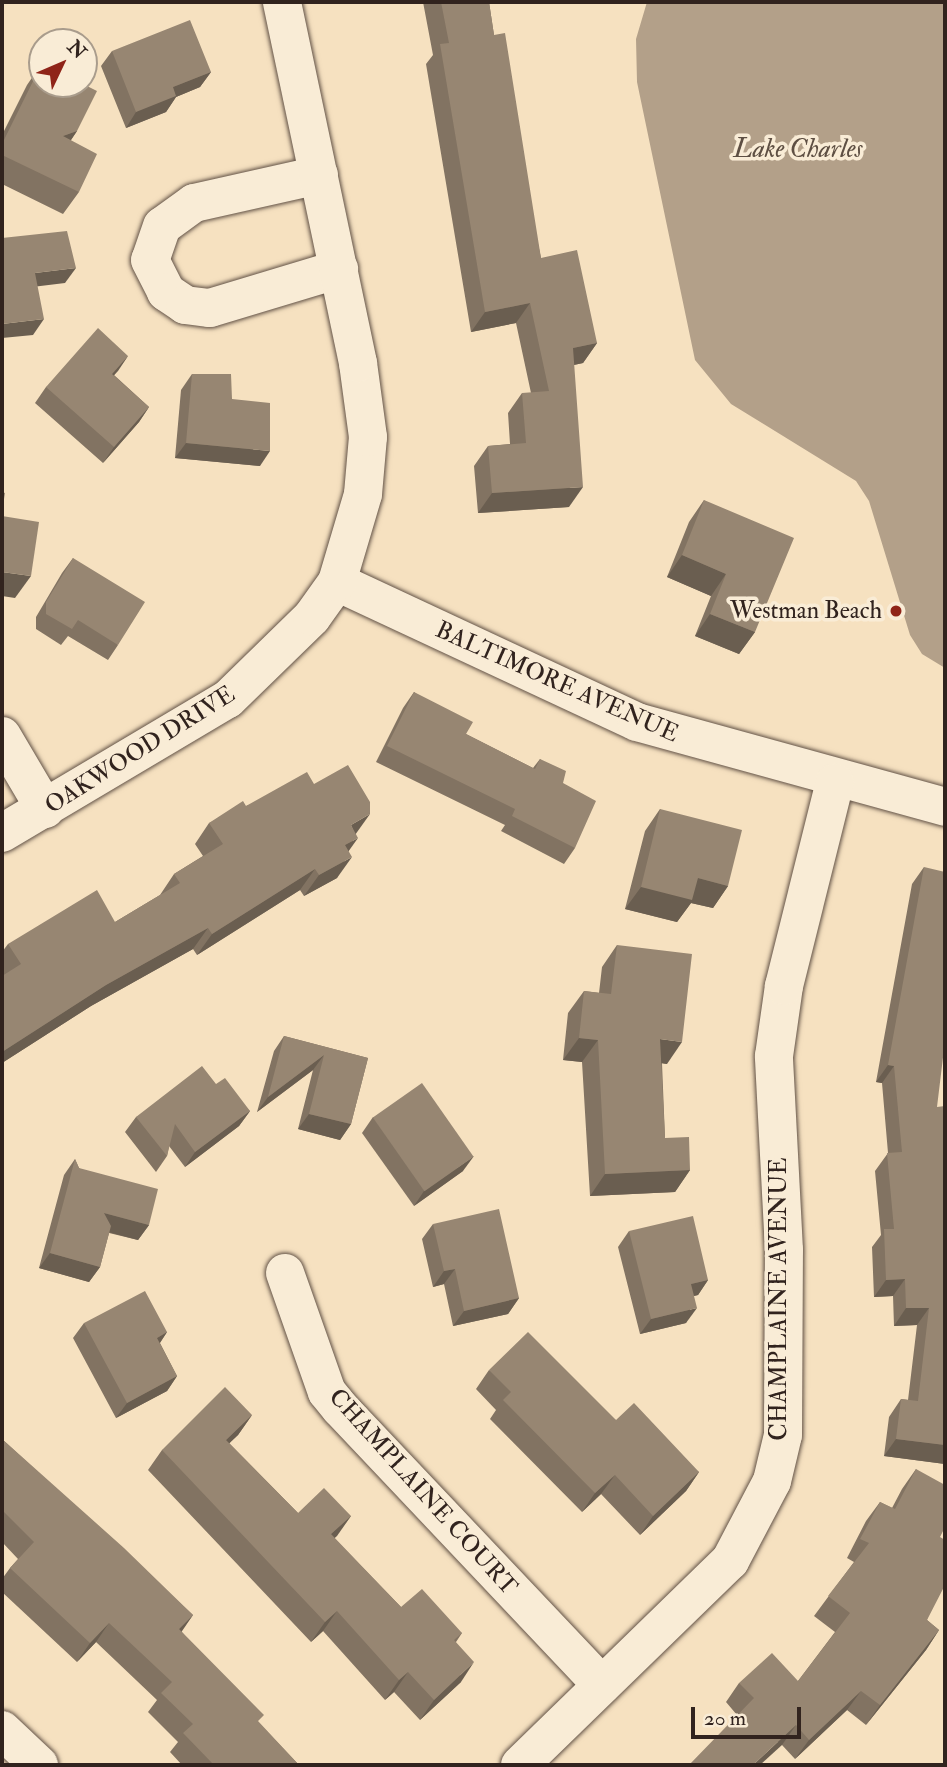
<!DOCTYPE html>
<html>
<head>
<meta charset="utf-8">
<style>
  body { margin:0 }
  #map { position:relative; width:947px; height:1767px; overflow:hidden; background:#f6e1c0; font-family:"IM FELL Double Pica",serif }
  div>[style] { position:absolute }
  .water>* { inset:0; background:#b3a089 }
  .roads { filter:drop-shadow(0 0 2px #625246) drop-shadow(0 0 2px #625246) }
  .minor>* { height:38px; margin:-19px; padding:0 19px; transform-origin:19px; border-radius:19px; background:#f9ecd6 }
  .wall>* { inset:0; background:#827362 }
  .shaded-wall>* { inset:0; background:#6a5e50 }
  .building>* { inset:0; background:#978672; transform-origin:0 0 }
  .dots>* { width:19px; height:19px; translate:-50% -50%; box-sizing:border-box; border:4px solid #f9ecd6; border-radius:50% }
  span { translate:-50% -50%; white-space:nowrap; text-align:center; line-height:1.15; -webkit-text-stroke:7px #f9ecd6; paint-order:stroke }
  .poi-label { font-size:24px; color:#31231e }
  .right { translate:-100% -50%; text-align:right }
  .street-label { font-size:24px; color:#31231e }
  .water-label { font-size:26px; color:#5e4f43; font-style:italic }
  .frame { position:absolute; inset:0; border:4px solid #31231e; pointer-events:none }
  .north { position:absolute; left:28px; top:28px; width:70px; height:70px; box-sizing:border-box; background:#f9ecd6; border:2px solid #a99c8c; border-radius:50%; rotate:46deg; font-size:19px; font-weight:700; line-height:28px; text-align:center; color:#31231e }
  .north::after { content:''; display:block; margin:auto; width:24px; height:32px; background:#8f2418; clip-path:polygon(50% 0,100% 100%,50% 72%,0 100%) }
  .scale { position:absolute; left:691px; top:1707px; width:110px; height:32px; box-sizing:border-box; border:4px solid #31231e; border-top:0; padding-left:9px; font-size:21px; line-height:24px; white-space:nowrap; color:#31231e; -webkit-text-stroke:5px #f9ecd6; paint-order:stroke }
</style>
</head>
<body>
<div id="map">
  <div class="water">
    <i style="clip-path:polygon(647px 2px,945px 2px,945px 668px,922px 654px,910px 635px,869px 501px,856px 481px,731px 404px,695px 360px,637px 82px,636px 39px)"></i>
  </div>
  <div class="roads">
    <div class="minor">
      <i style="left:319px;top:175px;width:128px;rotate:167.4deg"></i>
      <i style="left:194px;top:203px;width:39px;rotate:144deg"></i>
      <i style="left:162px;top:226px;width:36px;rotate:109deg"></i>
      <i style="left:150px;top:260px;width:36px;rotate:63deg"></i>
      <i style="left:166px;top:292px;width:23px;rotate:34deg"></i>
      <i style="left:185px;top:305px;width:25px;rotate:7deg"></i>
      <i style="left:210px;top:308px;width:135px;rotate:-16.8deg"></i>
      <i style="left:337px;top:582px;width:331px;rotate:25deg"></i>
      <i style="left:637px;top:722px;width:320px;rotate:15.4deg"></i>
      <i style="left:2px;top:736px;width:85px;rotate:59.5deg"></i>
      <i style="left:2px;top:833px;width:263px;rotate:-30.7deg"></i>
      <i style="left:228px;top:699px;width:117px;rotate:-44.3deg"></i>
      <i style="left:312px;top:617px;width:43px;rotate:-54.5deg"></i>
      <i style="left:337px;top:582px;width:92px;rotate:-73.5deg"></i>
      <i style="left:363px;top:494px;width:57px;rotate:-85deg"></i>
      <i style="left:368px;top:437px;width:75px;rotate:-97.7deg"></i>
      <i style="left:358px;top:363px;width:369px;rotate:-101.9deg"></i>
      <i style="left:285px;top:1273px;width:126px;rotate:70.6deg"></i>
      <i style="left:327px;top:1392px;width:21px;rotate:51deg"></i>
      <i style="left:340px;top:1408px;width:381px;rotate:46.6deg"></i>
      <i style="left:2px;top:1730px;width:51px;rotate:43.4deg"></i>
      <i style="left:520px;top:1765px;width:293px;rotate:-44.2deg"></i>
      <i style="left:730px;top:1561px;width:90px;rotate:-62.3deg"></i>
      <i style="left:772px;top:1481px;width:47px;rotate:-76.6deg"></i>
      <i style="left:783px;top:1435px;width:185px;rotate:-89.7deg"></i>
      <i style="left:784px;top:1250px;width:194px;rotate:-93deg"></i>
      <i style="left:774px;top:1056px;width:71px;rotate:-81.9deg"></i>
      <i style="left:784px;top:986px;width:210px;rotate:-76deg"></i>
    </div>
  </div>
  <div class="wall">
    <i style="clip-path:polygon(423px 2px,489px 2px,494px 35px,541px 258px,597px 343px,583px 363px,574px 365px,569px 507px,478px 513px,474px 466px,488px 446px,510px 444px,508px 413px,522px 393px,531px 393px,516px 323px,471px 332px,426px 64px,433px 55px)"></i>
    <i style="clip-path:polygon(112px 51px,211px 72px,200px 87px,176px 97px,166px 112px,126px 128px,101px 66px)"></i>
    <i style="clip-path:polygon(42px 63px,77px 131px,71px 140px,79px 192px,63px 214px,2px 184px,2px 135px,27px 85px)"></i>
    <i style="clip-path:polygon(128px 356px,114px 375px,149px 407px,139px 422px,103px 463px,35px 403px,46px 387px)"></i>
    <i style="clip-path:polygon(192px 374px,232px 399px,260px 466px,175px 458px,181px 390px)"></i>
    <i style="clip-path:polygon(704px 500px,755px 632px,739px 654px,695px 636px,711px 596px,667px 577px,689px 522px)"></i>
    <i style="clip-path:polygon(73px 558px,118px 645px,108px 660px,68px 636px,61px 645px,36px 629px,36px 617px,62px 573px)"></i>
    <i style="clip-path:polygon(414px 692px,466px 734px,533px 768px,540px 759px,563px 783px,575px 848px,564px 864px,501px 831px,505px 825px,376px 762px,403px 708px)"></i>
    <i style="clip-path:polygon(314px 784px,356px 833px,337px 878px,304px 896px,300px 890px,197px 955px,193px 949px,91px 1006px,2px 1063px,2px 952px,8px 944px,115px 922px,160px 895px,174px 874px,203px 856px,195px 844px,209px 823px,246px 806px)"></i>
    <i style="clip-path:polygon(660px 809px,728px 886px,713px 908px,691px 903px,677px 922px,625px 909px,645px 831px)"></i>
    <i style="clip-path:polygon(924px 867px,937px 1107px,945px 1464px,884px 1456px,889px 1417px,901px 1399px,908px 1400px,917px 1325px,894px 1326px,893px 1296px,874px 1297px,872px 1247px,881px 1235px,875px 1171px,888px 1153px,882px 1083px,876px 1082px,912px 884px)"></i>
    <i style="clip-path:polygon(617px 945px,667px 1064px,662px 1063px,665px 1138px,690px 1170px,675px 1192px,590px 1196px,582px 1062px,563px 1060px,568px 1013px,584px 991px,599px 993px,602px 967px)"></i>
    <i style="clip-path:polygon(284px 1036px,368px 1058px,351px 1124px,340px 1140px,298px 1129px,313px 1070px,257px 1112px,274px 1051px)"></i>
    <i style="clip-path:polygon(216px 1084px,250px 1111px,239px 1126px,185px 1167px,169px 1146px,167px 1156px,156px 1172px,125px 1132px,136px 1117px)"></i>
    <i style="clip-path:polygon(373px 1117px,463px 1171px,414px 1206px,362px 1133px)"></i>
    <i style="clip-path:polygon(75px 1159px,79px 1168px,149px 1225px,138px 1240px,109px 1233px,100px 1267px,89px 1282px,39px 1268px,64px 1175px)"></i>
    <i style="clip-path:polygon(433px 1224px,519px 1298px,508px 1314px,453px 1326px,444px 1284px,433px 1287px,422px 1239px)"></i>
    <i style="clip-path:polygon(629px 1231px,708px 1280px,698px 1295px,694px 1296px,686px 1323px,640px 1334px,618px 1247px)"></i>
    <i style="clip-path:polygon(84px 1323px,167px 1332px,160px 1343px,177px 1376px,167px 1391px,116px 1418px,73px 1338px)"></i>
    <i style="clip-path:polygon(489px 1370px,616px 1420px,699px 1472px,686px 1491px,640px 1535px,601px 1494px,582px 1512px,490px 1419px,496px 1410px,476px 1389px)"></i>
    <i style="clip-path:polygon(252px 1415px,238px 1435px,229px 1443px,298px 1513px,351px 1516px,334px 1538px,401px 1607px,462px 1633px,456px 1642px,461px 1682px,420px 1720px,394px 1692px,385px 1700px,323px 1631px,311px 1642px,148px 1470px,162px 1450px)"></i>
    <i style="clip-path:polygon(2px 1439px,193px 1615px,181px 1631px,259px 1723px,299px 1765px,182px 1765px,170px 1752px,178px 1742px,148px 1712px,157px 1700px,96px 1642px,77px 1662px,2px 1592px,2px 1579px,10px 1568px,18px 1559px,2px 1542px)"></i>
    <i style="clip-path:polygon(916px 1469px,940px 1537px,927px 1620px,939px 1630px,926px 1650px,866px 1725px,847px 1710px,795px 1759px,782px 1745px,737px 1715px,726px 1702px,739px 1683px,798px 1681px,835px 1632px,814px 1616px,854px 1562px,847px 1558px,866px 1521px,880px 1502px,892px 1508px,902px 1489px)"></i>
  </div>
  <div class="shaded-wall">
    <i style="clip-path:polygon(211px 72px,200px 87px,176px 97px,166px 112px,126px 128px,136px 112px,173px 87px)"></i>
    <i style="clip-path:polygon(77px 131px,62px 153px,63px 136px)"></i>
    <i style="clip-path:polygon(76px 268px,65px 283px,24px 288px,35px 273px)"></i>
    <i style="clip-path:polygon(530px 303px,516px 323px,471px 332px,485px 312px)"></i>
    <i style="clip-path:polygon(44px 319px,33px 335px,2px 338px,2px 324px)"></i>
    <i style="clip-path:polygon(597px 343px,583px 363px,559px 368px,573px 348px)"></i>
    <i style="clip-path:polygon(128px 356px,118px 371px,101px 389px,112px 374px)"></i>
    <i style="clip-path:polygon(149px 407px,139px 422px,103px 463px,114px 447px)"></i>
    <i style="clip-path:polygon(186px 443px,270px 451px,260px 466px,175px 458px)"></i>
    <i style="clip-path:polygon(583px 487px,569px 507px,478px 513px,492px 493px)"></i>
    <i style="clip-path:polygon(682px 555px,726px 574px,711px 596px,667px 577px)"></i>
    <i style="clip-path:polygon(2px 572px,31px 576px,15px 598px,2px 596px)"></i>
    <i style="clip-path:polygon(710px 614px,755px 632px,739px 654px,695px 636px)"></i>
    <i style="clip-path:polygon(370px 814px,355px 835px,351px 825px)"></i>
    <i style="clip-path:polygon(358px 838px,343px 859px,345px 845px)"></i>
    <i style="clip-path:polygon(352px 857px,337px 878px,304px 896px,319px 875px)"></i>
    <i style="clip-path:polygon(315px 869px,300px 890px,197px 955px,212px 934px)"></i>
    <i style="clip-path:polygon(698px 878px,728px 886px,713px 908px,691px 903px,677px 922px,625px 909px,641px 887px)"></i>
    <i style="clip-path:polygon(208px 928px,193px 949px,91px 1006px,2px 1063px,2px 1052px,106px 985px)"></i>
    <i style="clip-path:polygon(579px 1038px,598px 1040px,582px 1062px,563px 1060px)"></i>
    <i style="clip-path:polygon(660px 1039px,682px 1042px,667px 1064px,645px 1061px)"></i>
    <i style="clip-path:polygon(324px 1055px,313px 1070px,257px 1112px,268px 1097px)"></i>
    <i style="clip-path:polygon(888px 1065px,894px 1066px,882px 1083px,876px 1082px)"></i>
    <i style="clip-path:polygon(250px 1111px,239px 1126px,185px 1167px,195px 1152px)"></i>
    <i style="clip-path:polygon(309px 1114px,351px 1124px,340px 1140px,298px 1129px)"></i>
    <i style="clip-path:polygon(474px 1156px,463px 1171px,414px 1206px,424px 1191px)"></i>
    <i style="clip-path:polygon(690px 1170px,675px 1192px,590px 1196px,605px 1174px)"></i>
    <i style="clip-path:polygon(104px 1213px,149px 1225px,138px 1240px,93px 1228px)"></i>
    <i style="clip-path:polygon(50px 1253px,100px 1267px,89px 1282px,39px 1268px)"></i>
    <i style="clip-path:polygon(455px 1269px,444px 1284px,433px 1287px,444px 1271px)"></i>
    <i style="clip-path:polygon(905px 1279px,893px 1296px,874px 1297px,886px 1280px)"></i>
    <i style="clip-path:polygon(708px 1280px,698px 1295px,680px 1299px,691px 1284px)"></i>
    <i style="clip-path:polygon(519px 1298px,508px 1314px,453px 1326px,464px 1311px)"></i>
    <i style="clip-path:polygon(697px 1308px,686px 1323px,640px 1334px,651px 1319px)"></i>
    <i style="clip-path:polygon(906px 1308px,929px 1308px,917px 1325px,894px 1326px)"></i>
    <i style="clip-path:polygon(167px 1332px,157px 1347px,157px 1338px)"></i>
    <i style="clip-path:polygon(177px 1376px,167px 1391px,116px 1418px,127px 1403px)"></i>
    <i style="clip-path:polygon(252px 1415px,238px 1435px,212px 1460px,226px 1440px)"></i>
    <i style="clip-path:polygon(896px 1439px,945px 1445px,945px 1464px,884px 1456px)"></i>
    <i style="clip-path:polygon(699px 1472px,686px 1491px,640px 1535px,653px 1516px)"></i>
    <i style="clip-path:polygon(615px 1475px,601px 1494px,582px 1512px,595px 1493px)"></i>
    <i style="clip-path:polygon(351px 1516px,337px 1536px,317px 1554px,331px 1534px)"></i>
    <i style="clip-path:polygon(337px 1611px,323px 1631px,311px 1642px,325px 1622px)"></i>
    <i style="clip-path:polygon(193px 1615px,180px 1634px,179px 1629px)"></i>
    <i style="clip-path:polygon(109px 1623px,96px 1642px,77px 1662px,90px 1643px)"></i>
    <i style="clip-path:polygon(939px 1630px,926px 1650px,866px 1725px,880px 1705px)"></i>
    <i style="clip-path:polygon(474px 1662px,461px 1682px,420px 1720px,434px 1700px)"></i>
    <i style="clip-path:polygon(408px 1672px,394px 1692px,385px 1700px,399px 1680px)"></i>
    <i style="clip-path:polygon(861px 1691px,847px 1710px,795px 1759px,809px 1740px)"></i>
    <i style="clip-path:polygon(796px 1725px,782px 1745px,760px 1765px,753px 1765px)"></i>
  </div>
  <div class="building">
    <i style="clip-path:polygon(441px 2px,489px 2px,494px 35px,505px 33px,541px 258px,577px 250px,597px 343px,573px 348px,583px 487px,492px 493px,488px 446px,526px 443px,522px 393px,549px 391px,530px 303px,485px 312px,440px 44px,449px 43px)"></i>
    <i style="clip-path:polygon(190px 20px,211px 72px,173px 87px,176px 96px,136px 112px,112px 51px)"></i>
    <i style="clip-path:polygon(42px 63px,42px 84px,83px 84px,97px 91px,77px 131px,63px 136px,97px 154px,79px 192px,2px 155px,2px 144px)"></i>
    <i style="clip-path:polygon(67px 231px,76px 268px,35px 273px,44px 319px,2px 324px,2px 238px)"></i>
    <i style="clip-path:polygon(98px 328px,128px 356px,112px 374px,149px 407px,114px 447px,46px 387px)"></i>
    <i style="clip-path:polygon(192px 374px,231px 374px,232px 399px,270px 403px,270px 451px,186px 443px)"></i>
    <i style="clip-path:polygon(2px 492px,5px 493px,2px 511px)"></i>
    <i style="clip-path:polygon(704px 500px,794px 538px,755px 632px,710px 614px,726px 574px,682px 555px)"></i>
    <i style="clip-path:polygon(2px 516px,39px 522px,31px 576px,2px 572px)"></i>
    <i style="clip-path:polygon(73px 558px,145px 602px,118px 645px,78px 620px,72px 629px,46px 614px,46px 602px)"></i>
    <i style="clip-path:polygon(414px 692px,473px 722px,466px 734px,535px 769px,540px 759px,566px 771px,563px 783px,596px 801px,575px 848px,512px 816px,515px 809px,387px 746px)"></i>
    <i style="clip-path:polygon(348px 765px,370px 802px,370px 814px,351px 825px,358px 838px,345px 845px,352px 857px,319px 875px,315px 869px,212px 934px,208px 928px,106px 985px,2px 1052px,2px 976px,21px 964px,8px 944px,97px 890px,115px 922px,180px 883px,174px 874px,223px 844px,209px 823px,243px 801px,246px 806px,307px 772px,314px 784px)"></i>
    <i style="clip-path:polygon(660px 809px,742px 830px,728px 886px,698px 878px,692px 900px,641px 887px)"></i>
    <i style="clip-path:polygon(924px 867px,945px 872px,945px 1041px,937px 1107px,945px 1106px,945px 1445px,896px 1439px,901px 1399px,918px 1401px,929px 1308px,906px 1308px,905px 1279px,886px 1280px,884px 1229px,894px 1229px,887px 1153px,902px 1152px,894px 1066px,888px 1065px)"></i>
    <i style="clip-path:polygon(617px 945px,692px 954px,682px 1042px,660px 1039px,665px 1138px,689px 1137px,690px 1170px,605px 1174px,598px 1040px,579px 1038px,584px 991px,611px 994px)"></i>
    <i style="clip-path:polygon(284px 1036px,368px 1058px,351px 1124px,309px 1114px,324px 1055px,268px 1097px)"></i>
    <i style="clip-path:polygon(202px 1066px,216px 1084px,225px 1078px,250px 1111px,195px 1152px,175px 1124px,167px 1156px,136px 1117px)"></i>
    <i style="left:422px;top:1083px;width:90px;height:60px;rotate:55deg"></i>
    <i style="clip-path:polygon(75px 1159px,79px 1168px,158px 1189px,149px 1225px,104px 1213px,111px 1226px,100px 1267px,50px 1253px)"></i>
    <i style="clip-path:polygon(499px 1209px,519px 1298px,464px 1311px,455px 1269px,444px 1271px,433px 1224px)"></i>
    <i style="clip-path:polygon(693px 1216px,708px 1280px,691px 1284px,697px 1308px,651px 1319px,629px 1231px)"></i>
    <i style="clip-path:polygon(145px 1291px,167px 1332px,157px 1338px,177px 1376px,127px 1403px,84px 1323px)"></i>
    <i style="clip-path:polygon(528px 1332px,616px 1420px,634px 1403px,699px 1472px,653px 1516px,615px 1475px,595px 1493px,503px 1400px,511px 1392px,489px 1370px)"></i>
    <i style="clip-path:polygon(225px 1387px,252px 1415px,226px 1440px,298px 1513px,324px 1488px,351px 1516px,331px 1534px,401px 1607px,422px 1589px,462px 1633px,454px 1640px,474px 1662px,434px 1700px,408px 1672px,399px 1680px,337px 1611px,325px 1622px,162px 1450px)"></i>
    <i style="clip-path:polygon(2px 1439px,124px 1548px,193px 1615px,179px 1629px,264px 1715px,258px 1721px,299px 1765px,214px 1765px,183px 1733px,193px 1724px,161px 1693px,172px 1682px,109px 1623px,90px 1643px,10px 1568px,34px 1542px,2px 1510px)"></i>
    <i style="clip-path:polygon(916px 1469px,945px 1485px,945px 1527px,940px 1537px,945px 1540px,945px 1585px,927px 1620px,939px 1630px,880px 1705px,861px 1691px,809px 1740px,796px 1725px,753px 1765px,689px 1765px,754px 1698px,739px 1683px,772px 1653px,798px 1681px,850px 1613px,828px 1596px,869px 1543px,860px 1539px,880px 1502px,895px 1509px)"></i>
  </div>
  <div class="dots">
    <i style="left:896px;top:611px;background:#8f2418"></i>
  </div>
  <div class="poi-label">
    <span class="right" style="left:882px;top:611px">Westman Beach</span>
  </div>
  <div class="street-label">
    <span style="left:557px;top:682px;rotate:24deg">BALTIMORE AVENUE</span>
    <span style="left:140px;top:750px;rotate:-32deg">OAKWOOD DRIVE</span>
    <span style="left:779px;top:1299px;rotate:-90deg">CHAMPLAINE AVENUE</span>
    <span style="left:423px;top:1492px;rotate:48deg">CHAMPLAINE COURT</span>
  </div>
  <div class="water-label">
    <span style="left:798px;top:150px">Lake Charles</span>
  </div>
  <div class="frame"></div>
  <div class="north">N</div>
  <div class="scale">20 m</div>
</div>
</body>
</html>
